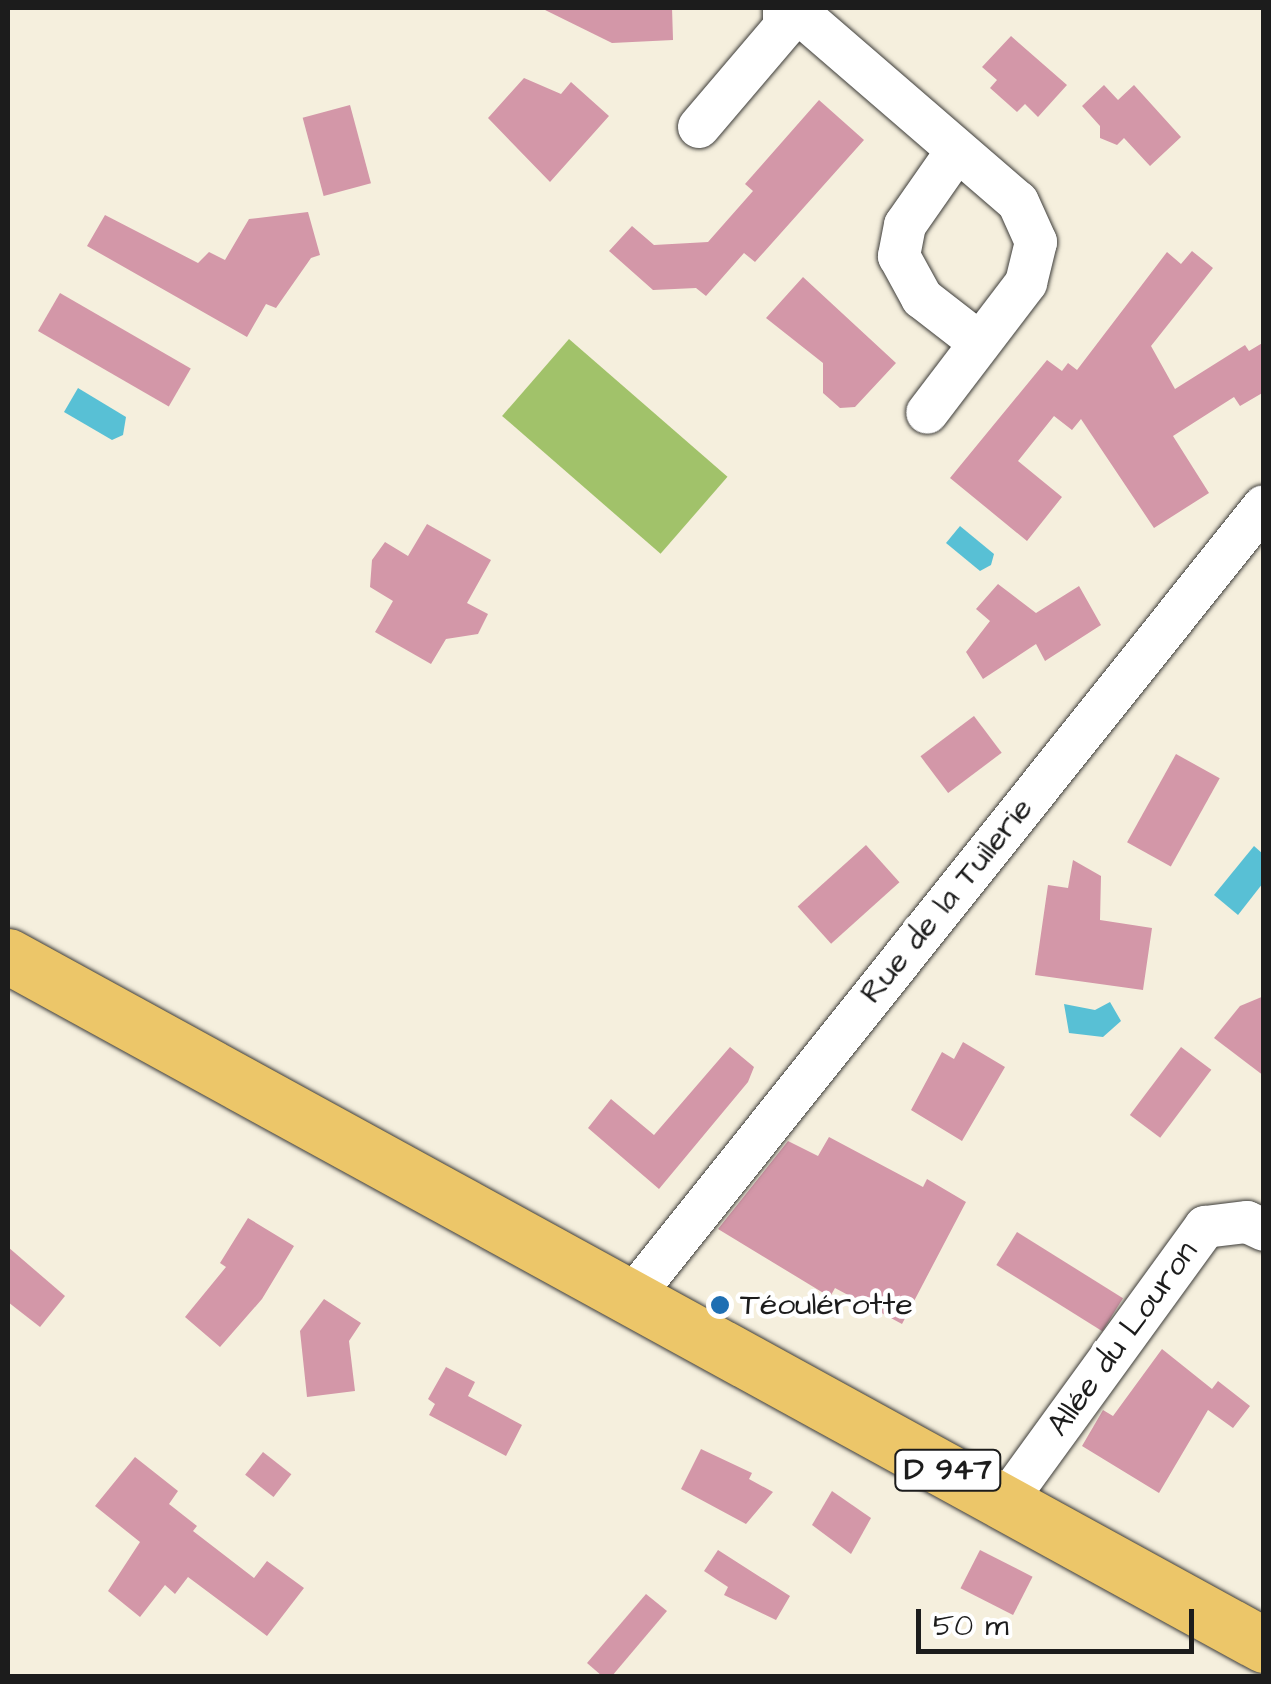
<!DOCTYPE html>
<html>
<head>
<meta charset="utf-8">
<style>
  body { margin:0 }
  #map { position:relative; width:1271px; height:1684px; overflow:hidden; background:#f5efdd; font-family:"Architects Daughter",sans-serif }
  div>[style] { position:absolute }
  .green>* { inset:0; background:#a1c26a; transform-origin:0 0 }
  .water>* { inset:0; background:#58c0d5 }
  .building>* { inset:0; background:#d397a8; transform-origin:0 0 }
  .roads { filter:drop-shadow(0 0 2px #3d3c39) drop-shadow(0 0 2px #3d3c39) }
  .minor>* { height:42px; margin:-21px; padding:0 21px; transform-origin:21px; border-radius:21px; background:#fff }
  .primary>* { height:55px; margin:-27.5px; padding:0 27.5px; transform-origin:27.5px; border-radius:27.5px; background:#ecc669 }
  .dots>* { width:28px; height:28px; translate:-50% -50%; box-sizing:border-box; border:5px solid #fff; border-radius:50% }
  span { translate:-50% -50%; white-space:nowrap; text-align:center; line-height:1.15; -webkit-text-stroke:9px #fff; paint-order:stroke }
  .shield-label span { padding:2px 8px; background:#fff; border:2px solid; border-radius:8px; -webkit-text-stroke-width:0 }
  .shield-label { font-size:30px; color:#1c1c1c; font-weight:700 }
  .street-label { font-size:32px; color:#1c1c1c }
  .poi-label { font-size:32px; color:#1c1c1c }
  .left { translate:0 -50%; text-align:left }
  .frame { position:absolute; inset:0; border:10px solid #1c1c1c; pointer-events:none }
  .scale { position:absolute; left:916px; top:1609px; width:278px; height:45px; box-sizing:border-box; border:5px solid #1c1c1c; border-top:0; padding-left:12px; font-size:30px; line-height:35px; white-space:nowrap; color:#1c1c1c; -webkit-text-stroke:8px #fff; paint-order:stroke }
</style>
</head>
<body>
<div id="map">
  <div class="green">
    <i style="left:569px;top:339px;width:210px;height:102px;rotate:41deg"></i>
  </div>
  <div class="water">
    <i style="clip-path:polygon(78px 388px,126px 417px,123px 435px,112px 440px,64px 412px)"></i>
    <i style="clip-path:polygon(960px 526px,994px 554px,991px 565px,980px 571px,946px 543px)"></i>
    <i style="clip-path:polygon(1254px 846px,1263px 854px,1263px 883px,1238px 915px,1214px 895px)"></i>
    <i style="clip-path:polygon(1110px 1002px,1121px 1021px,1103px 1037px,1069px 1033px,1064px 1004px,1095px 1010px)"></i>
  </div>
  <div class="building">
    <i style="clip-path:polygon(541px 8px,672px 8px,673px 40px,612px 43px)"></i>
    <i style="clip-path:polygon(1011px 36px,1067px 85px,1038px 117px,1025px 104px,1017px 112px,990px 88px,997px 80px,982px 67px)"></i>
    <i style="clip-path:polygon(524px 78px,561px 94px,571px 82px,609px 116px,550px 182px,488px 118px)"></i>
    <i style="clip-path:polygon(1104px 85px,1118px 100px,1134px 85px,1181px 137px,1150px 166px,1124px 138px,1117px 145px,1100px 138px,1100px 126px,1082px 106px)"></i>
    <i style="clip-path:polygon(819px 100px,864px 140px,755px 262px,744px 253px,706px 296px,696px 288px,653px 290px,609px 251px,632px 226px,654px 245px,708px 242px,753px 191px,745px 184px)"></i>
    <i style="left:350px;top:105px;width:81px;height:49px;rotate:75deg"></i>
    <i style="clip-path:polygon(308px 212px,320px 255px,311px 258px,276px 308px,266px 304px,247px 337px,87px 246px,105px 215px,198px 263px,209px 252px,225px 260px,249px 219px)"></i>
    <i style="clip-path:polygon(1192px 251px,1213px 268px,1151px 346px,1175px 389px,1245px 345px,1249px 351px,1264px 342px,1264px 392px,1240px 406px,1234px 397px,1173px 436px,1209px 493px,1154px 528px,1081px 419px,1072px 430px,1054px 416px,1018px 461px,1062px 497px,1027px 541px,950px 478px,1047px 360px,1062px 371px,1068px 363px,1077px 370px,1167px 252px,1181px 264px)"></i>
    <i style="clip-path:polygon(803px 277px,896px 363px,855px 407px,840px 408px,823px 393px,823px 363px,766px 318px)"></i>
    <i style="left:60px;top:293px;width:151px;height:44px;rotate:30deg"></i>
    <i style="clip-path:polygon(427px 524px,491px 560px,467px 603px,488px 614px,478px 634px,446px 639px,431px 664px,375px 632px,393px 601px,370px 587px,372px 560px,385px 542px,408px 556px)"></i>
    <i style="clip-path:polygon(998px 584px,1036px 613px,1079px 586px,1101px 625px,1045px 661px,1036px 644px,983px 679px,966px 652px,990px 621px,976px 609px)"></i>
    <i style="left:974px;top:716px;width:46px;height:67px;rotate:53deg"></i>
    <i style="left:1176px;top:754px;width:50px;height:101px;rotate:29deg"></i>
    <i style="left:866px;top:845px;width:50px;height:92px;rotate:48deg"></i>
    <i style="clip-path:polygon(1073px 860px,1101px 876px,1100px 920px,1152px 928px,1143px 990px,1035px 975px,1048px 885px,1068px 888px)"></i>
    <i style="clip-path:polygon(1264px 996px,1264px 1076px,1214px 1038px,1240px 1006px)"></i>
    <i style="clip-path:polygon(963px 1042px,1005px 1067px,962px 1141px,911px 1110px,942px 1052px,954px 1059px)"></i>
    <i style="clip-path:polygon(730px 1047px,754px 1067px,748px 1082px,659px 1189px,588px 1128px,611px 1099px,654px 1135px)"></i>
    <i style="left:1181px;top:1047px;width:38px;height:85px;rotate:37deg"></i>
    <i style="clip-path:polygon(829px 1137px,923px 1187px,927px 1179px,966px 1202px,902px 1324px,835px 1288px,830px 1297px,718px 1229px,788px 1141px,818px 1156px)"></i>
    <i style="clip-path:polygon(248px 1218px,294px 1246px,262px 1299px,220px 1347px,185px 1317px,226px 1267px,220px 1263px)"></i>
    <i style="left:1017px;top:1232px;width:125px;height:39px;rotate:32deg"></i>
    <i style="clip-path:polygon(8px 1247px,65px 1296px,40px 1327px,8px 1302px)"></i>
    <i style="clip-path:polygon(324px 1299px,361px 1323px,349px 1341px,355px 1391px,307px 1397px,300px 1331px)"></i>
    <i style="clip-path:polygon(1162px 1349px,1212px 1389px,1218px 1381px,1250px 1406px,1233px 1428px,1208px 1410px,1159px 1493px,1082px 1446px,1103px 1410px,1113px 1416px)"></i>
    <i style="clip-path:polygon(446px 1367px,475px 1382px,468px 1396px,522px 1425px,506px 1456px,429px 1415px,435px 1404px,428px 1399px)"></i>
    <i style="clip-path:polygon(701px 1449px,752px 1473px,749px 1479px,773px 1492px,746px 1524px,681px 1489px)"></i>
    <i style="left:263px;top:1452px;width:36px;height:29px;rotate:38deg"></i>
    <i style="clip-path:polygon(135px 1457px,178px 1491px,169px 1504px,197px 1526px,193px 1531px,254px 1578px,267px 1561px,304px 1588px,267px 1636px,188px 1577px,175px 1594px,165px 1585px,140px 1617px,108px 1591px,140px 1542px,95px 1506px)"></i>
    <i style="clip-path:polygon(832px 1491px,871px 1518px,851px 1554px,812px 1525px)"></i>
    <i style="clip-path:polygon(718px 1550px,790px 1596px,776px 1620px,724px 1595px,728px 1587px,704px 1571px)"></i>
    <i style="left:980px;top:1550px;width:59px;height:43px;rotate:27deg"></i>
    <i style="clip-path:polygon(646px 1594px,667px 1611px,612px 1676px,602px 1676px,587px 1663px)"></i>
  </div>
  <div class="roads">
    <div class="minor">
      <i style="left:793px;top:8px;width:297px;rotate:40.8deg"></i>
      <i style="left:1018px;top:202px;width:44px;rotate:65.8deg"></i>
      <i style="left:1036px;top:242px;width:42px;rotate:103.7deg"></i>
      <i style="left:1026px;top:283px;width:163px;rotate:127.3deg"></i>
      <i style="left:699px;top:127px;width:131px;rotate:-49.6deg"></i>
      <i style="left:784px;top:27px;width:19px;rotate:-90deg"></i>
      <i style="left:956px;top:152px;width:89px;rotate:124.9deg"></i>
      <i style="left:905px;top:225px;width:32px;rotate:101deg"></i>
      <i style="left:899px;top:256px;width:48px;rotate:61.3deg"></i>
      <i style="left:922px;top:298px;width:73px;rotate:37.8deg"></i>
      <i style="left:632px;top:1297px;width:1012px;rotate:-51.38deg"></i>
      <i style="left:1006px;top:1501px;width:339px;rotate:-54deg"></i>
      <i style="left:1205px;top:1227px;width:42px;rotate:-6.8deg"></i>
      <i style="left:1247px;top:1222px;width:19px;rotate:25deg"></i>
    </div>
    <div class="primary">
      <i style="left:8px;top:956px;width:1433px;rotate:28.75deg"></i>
    </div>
  </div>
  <div class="dots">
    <i style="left:720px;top:1305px;background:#1f6fb2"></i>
  </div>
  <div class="shield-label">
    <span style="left:948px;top:1470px">D 947</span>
  </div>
  <div class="street-label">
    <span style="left:947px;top:901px;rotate:-51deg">Rue de la Tuilerie</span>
    <span style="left:1123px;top:1339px;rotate:-54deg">Allée du Louron</span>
  </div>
  <div class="poi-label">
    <span class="left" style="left:740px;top:1305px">Téoulérotte</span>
  </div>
  <div class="frame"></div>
  <div class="scale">50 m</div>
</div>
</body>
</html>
